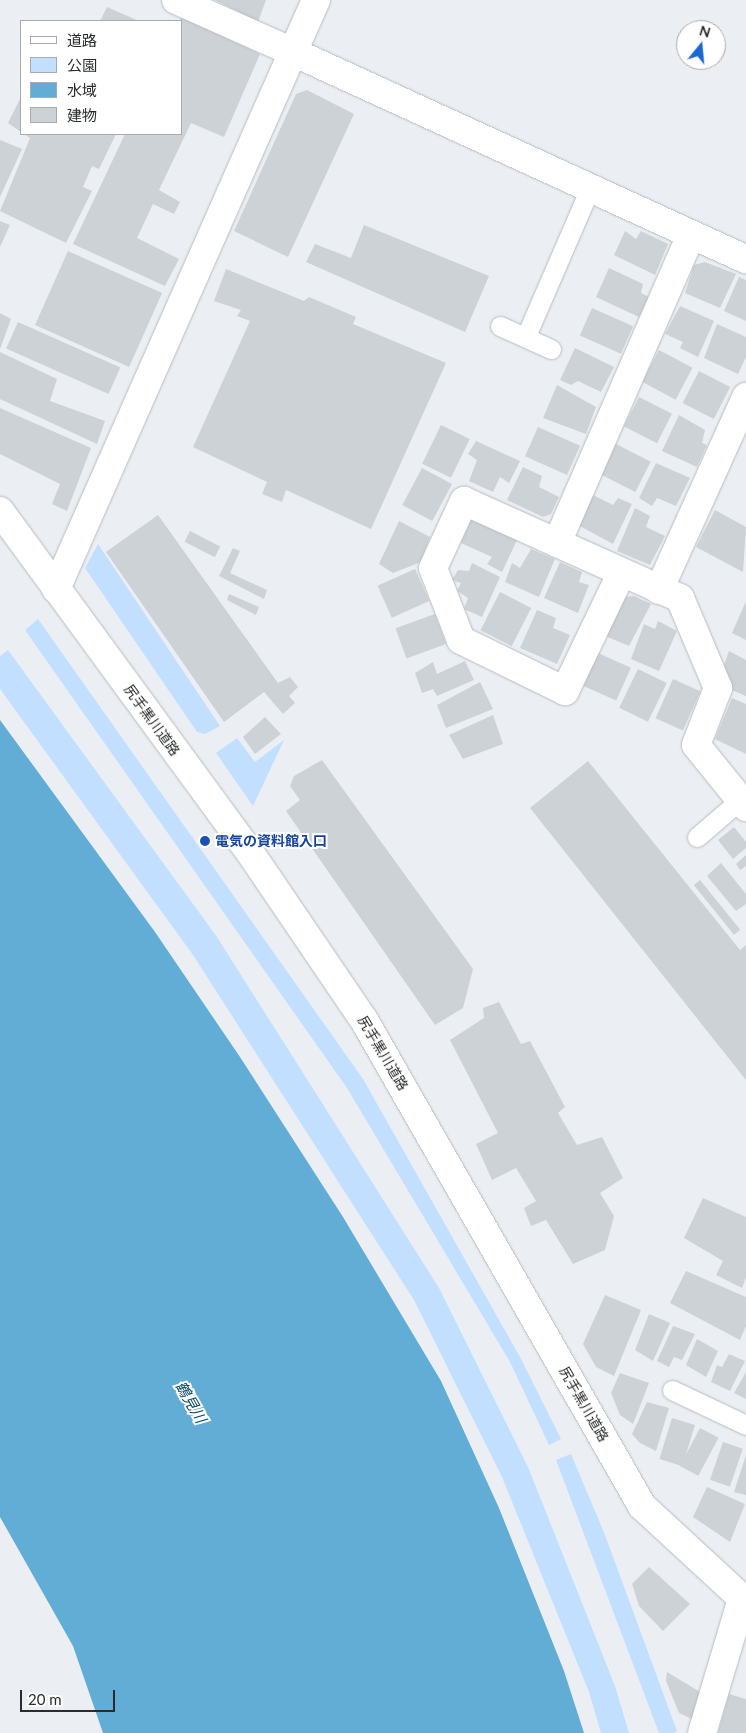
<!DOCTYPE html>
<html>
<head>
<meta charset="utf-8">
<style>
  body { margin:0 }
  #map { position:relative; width:746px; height:1733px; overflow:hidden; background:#ebeff4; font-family:Lato,"Noto Sans JP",sans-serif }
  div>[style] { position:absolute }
  .green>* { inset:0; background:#c2dfff }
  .water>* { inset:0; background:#61add5 }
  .building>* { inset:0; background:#cdd2d7; transform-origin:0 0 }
  .roads { filter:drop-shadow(0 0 1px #b7bcc1) drop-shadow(0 0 1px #b7bcc1) }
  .service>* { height:19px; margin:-9.5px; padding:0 9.5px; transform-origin:9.5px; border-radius:9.5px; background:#fff }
  .minor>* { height:28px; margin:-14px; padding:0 14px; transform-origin:14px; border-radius:14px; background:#fff }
  .tertiary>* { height:28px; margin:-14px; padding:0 14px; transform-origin:14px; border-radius:14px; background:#fff }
  .secondary>* { height:28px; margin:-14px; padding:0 14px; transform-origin:14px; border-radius:14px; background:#fff }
  .dots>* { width:14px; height:14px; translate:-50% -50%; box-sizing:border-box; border:2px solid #fff; border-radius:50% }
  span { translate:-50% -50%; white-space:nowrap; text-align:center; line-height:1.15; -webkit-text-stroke:4px #fff; paint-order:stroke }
  .street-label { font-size:14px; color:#292b2d }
  .transit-label { font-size:14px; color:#164399; font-weight:700 }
  .left { translate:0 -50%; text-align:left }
  .water-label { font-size:15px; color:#0b4a65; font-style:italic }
  .legend { position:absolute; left:20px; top:20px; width:162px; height:115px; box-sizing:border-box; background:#fff; border:1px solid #a9aaab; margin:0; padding:6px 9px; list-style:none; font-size:15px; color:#292b2d }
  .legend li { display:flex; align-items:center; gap:10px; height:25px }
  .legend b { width:25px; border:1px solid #a9aaab }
  .north { position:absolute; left:676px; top:20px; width:50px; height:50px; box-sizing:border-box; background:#fff; border:1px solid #a9aaab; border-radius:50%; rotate:17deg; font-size:14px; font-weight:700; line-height:20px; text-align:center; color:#292b2d }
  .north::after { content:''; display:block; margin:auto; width:18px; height:22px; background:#1a68d2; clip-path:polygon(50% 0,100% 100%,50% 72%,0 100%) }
  .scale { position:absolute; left:20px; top:1690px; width:95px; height:22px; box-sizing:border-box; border:2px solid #292b2d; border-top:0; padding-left:6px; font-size:15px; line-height:18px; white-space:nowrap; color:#292b2d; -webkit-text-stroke:4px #fff; paint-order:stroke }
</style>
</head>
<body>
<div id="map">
  <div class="green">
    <i style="clip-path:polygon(98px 544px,220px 726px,205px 734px,197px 732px,85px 568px)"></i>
    <i style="clip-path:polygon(38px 619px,363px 1079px,520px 1357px,561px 1439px,549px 1445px,510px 1362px,347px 1088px,25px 630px)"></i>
    <i style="clip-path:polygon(8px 650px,217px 937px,439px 1288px,528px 1467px,615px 1686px,629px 1733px,601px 1733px,589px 1692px,502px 1477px,414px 1300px,193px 955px,0 689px,0 656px)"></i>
    <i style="clip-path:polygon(237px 738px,255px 762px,284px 740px,253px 806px,216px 753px)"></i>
    <i style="clip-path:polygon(571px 1454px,605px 1535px,677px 1731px,673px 1733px,659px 1733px,556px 1460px)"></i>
  </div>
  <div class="water">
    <i style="clip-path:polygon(0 720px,155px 932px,240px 1057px,343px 1217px,441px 1381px,499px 1508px,564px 1671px,584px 1733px,103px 1733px,73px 1646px,0 1517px)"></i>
  </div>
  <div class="building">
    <i style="clip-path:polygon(215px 0,266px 0,258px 22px)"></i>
    <i style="clip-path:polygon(107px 7px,139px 21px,100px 21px)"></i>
    <i style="clip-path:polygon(180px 16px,260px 54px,224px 137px,191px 123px,159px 190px,180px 202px,174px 214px,153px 204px,137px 238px,179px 259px,165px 286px,73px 244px,125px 134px,181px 134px)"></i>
    <i style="clip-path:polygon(307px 90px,354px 114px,288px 257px,234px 231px,296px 94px)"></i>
    <i style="clip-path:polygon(21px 97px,21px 132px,8px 123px)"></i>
    <i style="clip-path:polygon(24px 134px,116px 134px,99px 169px,92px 166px,83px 187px,92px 191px,66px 243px,0 211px,30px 138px)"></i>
    <i style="clip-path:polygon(0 140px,22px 149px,0 197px)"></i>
    <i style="clip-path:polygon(0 221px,10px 225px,0 247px)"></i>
    <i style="clip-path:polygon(364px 225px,489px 276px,465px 332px,306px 262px,315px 244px,351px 258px)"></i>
    <i style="clip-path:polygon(625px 231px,636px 239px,641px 231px,668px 244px,655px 275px,614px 255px)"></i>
    <i style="left:68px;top:251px;width:103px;height:81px;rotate:24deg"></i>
    <i style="clip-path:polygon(705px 262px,736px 274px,720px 308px,685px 293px,694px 265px)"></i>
    <i style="clip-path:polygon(609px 268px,643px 284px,641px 293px,649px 297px,639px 317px,596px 297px)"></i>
    <i style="clip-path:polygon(226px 269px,304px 301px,309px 297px,356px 317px,353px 324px,446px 363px,371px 529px,286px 490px,282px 502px,262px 494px,267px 482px,193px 447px,250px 321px,237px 316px,241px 310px,214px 301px)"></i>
    <i style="clip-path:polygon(739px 277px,746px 280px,746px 321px,724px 311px)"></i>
    <i style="clip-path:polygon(680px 306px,714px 321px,698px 357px,680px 348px,683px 342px,665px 334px)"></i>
    <i style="left:592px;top:308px;width:45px;height:30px;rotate:24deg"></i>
    <i style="clip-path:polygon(0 313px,11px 319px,0 349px)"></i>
    <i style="left:18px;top:322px;width:112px;height:29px;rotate:24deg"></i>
    <i style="clip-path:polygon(717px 324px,746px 337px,746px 357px,738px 374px,704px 358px)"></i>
    <i style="clip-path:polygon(575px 348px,614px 367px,601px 392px,578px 381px,571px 385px,560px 380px)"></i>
    <i style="left:659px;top:350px;width:38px;height:36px;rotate:28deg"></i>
    <i style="clip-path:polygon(0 352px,57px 379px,50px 401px,105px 421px,97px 444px,0 399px)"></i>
    <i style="left:699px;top:371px;width:35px;height:36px;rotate:27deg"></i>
    <i style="clip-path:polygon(557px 385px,596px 407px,586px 434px,543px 418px)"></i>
    <i style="left:639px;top:397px;width:37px;height:33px;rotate:27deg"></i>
    <i style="clip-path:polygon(0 408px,91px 448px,67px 511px,52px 504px,60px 484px,0 454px)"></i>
    <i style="clip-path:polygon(679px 415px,705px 430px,702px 443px,707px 445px,697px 467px,662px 451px)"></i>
    <i style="left:441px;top:425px;width:32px;height:43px;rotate:26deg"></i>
    <i style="left:538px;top:427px;width:46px;height:32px;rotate:24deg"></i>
    <i style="clip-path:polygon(476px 441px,520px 461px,509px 483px,500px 477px,493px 492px,469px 481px,477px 460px,468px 454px)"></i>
    <i style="left:616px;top:444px;width:39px;height:34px;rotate:27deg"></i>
    <i style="clip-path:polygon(656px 463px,690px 478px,676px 506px,657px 498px,652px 506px,639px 498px)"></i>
    <i style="clip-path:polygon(523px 467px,542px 476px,539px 487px,559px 497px,551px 514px,543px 517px,507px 500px)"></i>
    <i style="left:422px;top:468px;width:34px;height:42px;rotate:28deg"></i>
    <i style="clip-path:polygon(593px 495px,613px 505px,618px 498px,632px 504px,613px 544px,578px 525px)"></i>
    <i style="clip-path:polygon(635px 508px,650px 516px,646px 527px,665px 536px,650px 565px,617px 551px)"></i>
    <i style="clip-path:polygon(715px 510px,746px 527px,743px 572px,696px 547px)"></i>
    <i style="clip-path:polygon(158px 515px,278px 683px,290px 677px,298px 687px,289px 696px,295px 703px,283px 714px,264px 692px,224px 722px,106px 552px)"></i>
    <i style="clip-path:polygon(471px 520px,517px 540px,502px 572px,487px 564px,492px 557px,461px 543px)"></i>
    <i style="clip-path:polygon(399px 521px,430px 537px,421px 562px,393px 573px,379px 564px)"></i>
    <i style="left:190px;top:531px;width:34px;height:12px;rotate:27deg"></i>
    <i style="clip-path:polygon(233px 548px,240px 551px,230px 573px,267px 590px,264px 599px,219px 576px)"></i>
    <i style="clip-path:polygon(531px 549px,555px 559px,539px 597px,505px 582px,512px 563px,520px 568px)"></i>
    <i style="clip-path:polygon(560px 562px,582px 572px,579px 582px,589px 585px,578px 613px,544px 598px)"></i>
    <i style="clip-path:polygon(472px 563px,500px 577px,482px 617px,464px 609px,468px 598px,457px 591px,461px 583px,452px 580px,458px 570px,469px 571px)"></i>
    <i style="left:415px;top:569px;width:35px;height:41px;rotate:66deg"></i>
    <i style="left:500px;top:592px;width:35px;height:43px;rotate:27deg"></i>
    <i style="clip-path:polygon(229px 594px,259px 607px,256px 615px,227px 600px)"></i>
    <i style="clip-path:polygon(634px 596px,651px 604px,629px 646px,605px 636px,622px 597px)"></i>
    <i style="clip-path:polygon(746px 601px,746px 640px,732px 633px)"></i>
    <i style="clip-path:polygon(537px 610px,556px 618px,553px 628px,570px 635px,557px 664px,520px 648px)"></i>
    <i style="left:435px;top:614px;width:32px;height:42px;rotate:70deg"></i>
    <i style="clip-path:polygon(658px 621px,677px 631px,659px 671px,631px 659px,644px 624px,655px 629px)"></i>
    <i style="clip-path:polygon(729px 651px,746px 660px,746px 696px,727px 688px,722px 671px)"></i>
    <i style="left:598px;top:653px;width:36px;height:36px;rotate:24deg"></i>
    <i style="clip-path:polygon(465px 661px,474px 680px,437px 696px,433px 689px,422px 693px,415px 673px,433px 662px,437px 674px)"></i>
    <i style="left:638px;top:669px;width:32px;height:43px;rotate:26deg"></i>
    <i style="left:673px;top:679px;width:30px;height:43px;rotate:24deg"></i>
    <i style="clip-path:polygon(480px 682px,493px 709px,446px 728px,437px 705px)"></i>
    <i style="clip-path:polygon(732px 698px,746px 704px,746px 754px,715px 739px)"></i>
    <i style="clip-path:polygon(493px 715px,503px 744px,463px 759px,449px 735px)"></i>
    <i style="clip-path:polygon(265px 717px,281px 734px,255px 754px,243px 737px)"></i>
    <i style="clip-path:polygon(322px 760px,473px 969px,463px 1008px,435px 1025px,286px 811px,300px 800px,290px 786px,294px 776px)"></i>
    <i style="clip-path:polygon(588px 761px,740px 950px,746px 945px,746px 1080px,530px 808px)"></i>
    <i style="clip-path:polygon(734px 827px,746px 842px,746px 848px,733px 859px,718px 840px)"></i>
    <i style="clip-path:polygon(746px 855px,746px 866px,740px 870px,736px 864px)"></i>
    <i style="clip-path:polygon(721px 863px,746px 894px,746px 904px,736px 911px,707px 876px)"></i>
    <i style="left:700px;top:880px;width:64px;height:8px;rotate:51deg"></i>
    <i style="clip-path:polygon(499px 1002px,521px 1044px,530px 1041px,565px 1107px,558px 1113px,577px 1145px,602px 1137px,623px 1178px,600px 1193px,614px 1216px,605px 1250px,573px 1264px,546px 1220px,531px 1226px,524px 1208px,536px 1201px,516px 1168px,492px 1180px,476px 1144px,498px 1133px,450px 1040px,484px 1018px,483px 1008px)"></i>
    <i style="clip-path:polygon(703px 1198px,746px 1217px,746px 1277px,742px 1288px,716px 1275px,723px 1261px,684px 1238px)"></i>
    <i style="clip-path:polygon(686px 1271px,746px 1297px,746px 1326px,740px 1340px,670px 1303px)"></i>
    <i style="clip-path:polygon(605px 1295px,641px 1310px,614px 1376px,596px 1367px,583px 1344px)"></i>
    <i style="clip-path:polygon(649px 1314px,670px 1323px,653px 1361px,635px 1350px)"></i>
    <i style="clip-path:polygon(673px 1326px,695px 1334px,682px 1360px,674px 1357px,669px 1367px,657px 1361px)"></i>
    <i style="clip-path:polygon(697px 1339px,718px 1351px,706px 1377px,686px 1365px)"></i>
    <i style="clip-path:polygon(729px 1354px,745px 1361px,730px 1391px,711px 1382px,717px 1365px,722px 1367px)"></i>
    <i style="clip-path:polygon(746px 1372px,746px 1399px,734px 1393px)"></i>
    <i style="clip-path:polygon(620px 1373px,649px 1383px,633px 1424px,620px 1415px,611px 1393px)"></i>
    <i style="clip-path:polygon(647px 1402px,669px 1408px,656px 1451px,640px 1443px,632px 1434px)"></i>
    <i style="left:672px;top:1418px;width:24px;height:43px;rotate:17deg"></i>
    <i style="left:700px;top:1428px;width:21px;height:43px;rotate:28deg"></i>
    <i style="left:723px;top:1442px;width:21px;height:40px;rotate:19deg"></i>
    <i style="clip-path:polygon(746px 1455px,746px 1495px,734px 1492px)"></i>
    <i style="clip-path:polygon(707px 1487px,745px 1504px,730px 1542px,693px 1517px)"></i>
    <i style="clip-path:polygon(649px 1567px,690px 1604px,663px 1631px,639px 1606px,632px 1584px)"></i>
    <i style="clip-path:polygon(667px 1672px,700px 1692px,692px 1719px,679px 1713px,666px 1681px)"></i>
    <i style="clip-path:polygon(729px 1694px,746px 1699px,746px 1733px,718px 1733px)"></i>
  </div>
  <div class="roads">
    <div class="service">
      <i style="left:500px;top:326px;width:56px;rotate:24.3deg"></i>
      <i style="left:526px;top:336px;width:161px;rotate:-66.6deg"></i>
      <i style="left:697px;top:837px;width:57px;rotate:-40.7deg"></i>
      <i style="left:672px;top:1390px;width:82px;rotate:25.3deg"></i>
    </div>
    <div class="minor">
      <i style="left:557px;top:543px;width:336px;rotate:-66.5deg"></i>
      <i style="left:621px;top:574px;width:130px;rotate:115.6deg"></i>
      <i style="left:565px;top:691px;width:116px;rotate:-153.9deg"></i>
      <i style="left:461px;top:640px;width:77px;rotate:-111.3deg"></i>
      <i style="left:433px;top:568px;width:74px;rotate:-65.2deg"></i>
      <i style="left:464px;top:501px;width:237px;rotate:24.2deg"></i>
      <i style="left:680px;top:598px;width:98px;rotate:67.1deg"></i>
      <i style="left:718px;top:688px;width:61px;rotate:111.1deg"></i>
      <i style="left:696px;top:745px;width:80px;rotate:51.1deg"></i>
      <i style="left:56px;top:589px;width:587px;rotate:-66.19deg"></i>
      <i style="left:293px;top:52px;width:128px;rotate:-156deg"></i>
      <i style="left:659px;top:590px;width:212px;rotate:-65.7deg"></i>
      <i style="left:702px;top:1733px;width:140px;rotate:-73.4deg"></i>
    </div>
    <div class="tertiary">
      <i style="left:316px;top:0;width:57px;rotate:113.9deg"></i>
      <i style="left:293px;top:52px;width:498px;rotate:24.6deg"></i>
    </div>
    <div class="secondary">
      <i style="left:0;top:511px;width:421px;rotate:53.8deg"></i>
      <i style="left:249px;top:851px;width:204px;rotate:55.8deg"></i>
      <i style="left:364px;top:1020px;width:560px;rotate:60.23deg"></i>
      <i style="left:642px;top:1506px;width:142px;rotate:42.7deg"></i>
    </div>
  </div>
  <div class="dots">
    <i style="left:205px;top:841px;background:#1a4fb4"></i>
  </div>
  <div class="street-label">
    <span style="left:152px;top:720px;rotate:54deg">尻手黒川道路</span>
    <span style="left:383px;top:1053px;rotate:59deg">尻手黒川道路</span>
    <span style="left:584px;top:1404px;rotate:60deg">尻手黒川道路</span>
  </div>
  <div class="transit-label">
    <span class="left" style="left:215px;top:841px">電気の資料館入口</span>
  </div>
  <div class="water-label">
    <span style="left:191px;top:1402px;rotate:60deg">鶴見川</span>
  </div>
  <ul class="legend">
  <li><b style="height:6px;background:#fff"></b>道路</li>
  <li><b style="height:14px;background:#c2dfff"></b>公園</li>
  <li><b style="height:14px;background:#61add5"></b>水域</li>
  <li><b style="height:14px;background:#cdd2d7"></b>建物</li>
  </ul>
  <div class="north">N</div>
  <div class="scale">20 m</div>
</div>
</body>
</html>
